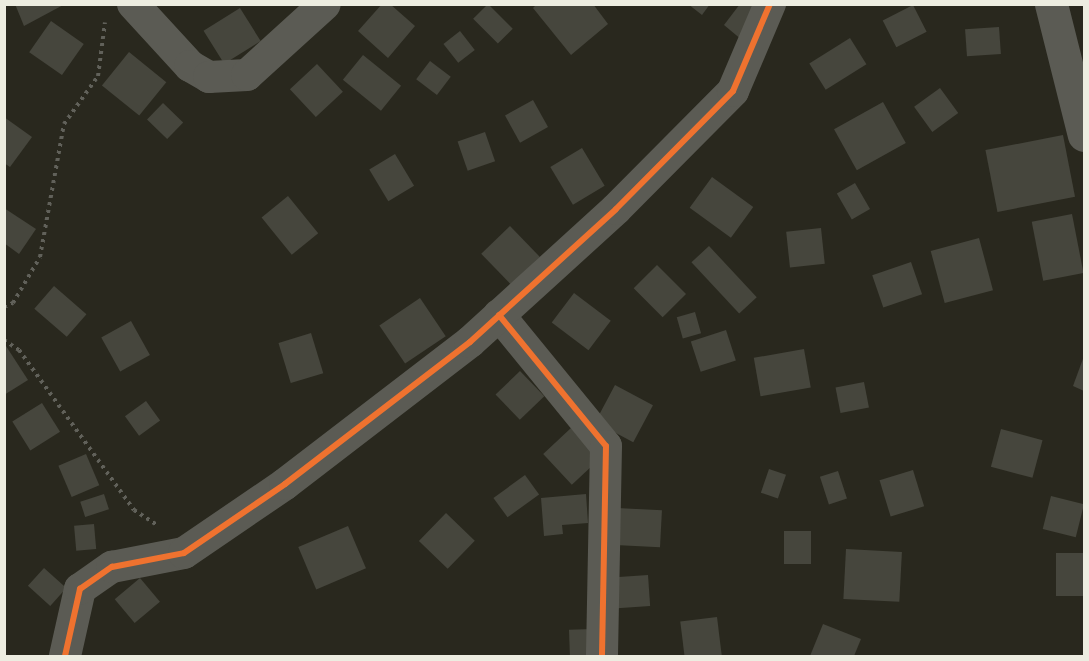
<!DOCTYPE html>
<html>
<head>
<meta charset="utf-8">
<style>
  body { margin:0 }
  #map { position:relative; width:1089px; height:661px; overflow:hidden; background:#29281e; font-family:Overpass,sans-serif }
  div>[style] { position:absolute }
  .building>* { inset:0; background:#46463d; transform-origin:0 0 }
  .path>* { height:4px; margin-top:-2px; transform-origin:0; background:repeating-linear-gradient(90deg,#61615a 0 3px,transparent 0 7.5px) }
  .street>* { height:32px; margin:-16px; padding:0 16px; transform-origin:16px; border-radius:16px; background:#5b5b54 }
  .secondary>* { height:33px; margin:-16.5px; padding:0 16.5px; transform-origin:16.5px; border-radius:16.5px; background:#5b5b54 }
  .cycleway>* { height:6px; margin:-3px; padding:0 3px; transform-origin:3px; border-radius:3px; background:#ef722f }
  span { translate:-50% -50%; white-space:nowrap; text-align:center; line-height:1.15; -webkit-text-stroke:6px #14140c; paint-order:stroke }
  .frame { position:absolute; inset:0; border:6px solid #edede1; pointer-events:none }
</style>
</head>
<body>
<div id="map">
  <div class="building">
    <i style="clip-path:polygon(15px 4px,65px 4px,24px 26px)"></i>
    <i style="clip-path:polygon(382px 4px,390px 4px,415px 26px,388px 58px,358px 31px)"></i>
    <i style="left:488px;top:4px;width:35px;height:21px;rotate:45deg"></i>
    <i style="clip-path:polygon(537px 4px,593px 4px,608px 24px,571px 55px,533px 8px)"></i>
    <i style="clip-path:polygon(688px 4px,710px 4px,702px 15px)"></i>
    <i style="clip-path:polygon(740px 4px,756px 4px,742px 40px,724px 25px)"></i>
    <i style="left:913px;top:5px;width:30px;height:34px;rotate:63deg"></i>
    <i style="left:240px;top:8px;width:39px;height:43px;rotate:58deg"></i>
    <i style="left:51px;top:21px;width:40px;height:38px;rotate:35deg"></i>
    <i style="left:999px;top:27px;width:27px;height:34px;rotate:86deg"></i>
    <i style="left:460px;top:31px;width:24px;height:21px;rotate:52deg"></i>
    <i style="left:850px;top:38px;width:31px;height:48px;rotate:58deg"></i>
    <i style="left:129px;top:52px;width:48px;height:43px;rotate:39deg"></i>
    <i style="left:363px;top:55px;width:49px;height:32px;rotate:39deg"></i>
    <i style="left:430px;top:61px;width:26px;height:23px;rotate:37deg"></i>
    <i style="left:317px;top:64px;width:38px;height:37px;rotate:47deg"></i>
    <i style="left:940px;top:88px;width:31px;height:32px;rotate:54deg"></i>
    <i style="left:533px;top:100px;width:31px;height:32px;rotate:61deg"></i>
    <i style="left:883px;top:102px;width:47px;height:56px;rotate:61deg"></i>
    <i style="left:163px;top:103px;width:28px;height:23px;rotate:44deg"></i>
    <i style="clip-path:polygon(4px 117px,32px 137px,10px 167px,4px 163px)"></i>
    <i style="left:485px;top:132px;width:31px;height:29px;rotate:71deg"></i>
    <i style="left:1063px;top:135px;width:63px;height:79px;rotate:79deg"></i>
    <i style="left:582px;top:148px;width:44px;height:37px;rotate:59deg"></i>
    <i style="left:395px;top:154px;width:37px;height:30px;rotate:59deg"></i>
    <i style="left:712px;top:177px;width:51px;height:38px;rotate:36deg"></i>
    <i style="left:855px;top:183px;width:30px;height:21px;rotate:60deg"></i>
    <i style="left:288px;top:196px;width:48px;height:34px;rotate:51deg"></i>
    <i style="clip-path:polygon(4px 208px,36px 229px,19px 254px,4px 243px)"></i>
    <i style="left:1072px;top:214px;width:60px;height:41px;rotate:79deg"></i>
    <i style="left:510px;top:226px;width:43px;height:40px;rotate:46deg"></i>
    <i style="left:821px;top:228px;width:36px;height:35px;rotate:84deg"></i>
    <i style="left:979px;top:238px;width:54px;height:50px;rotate:75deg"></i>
    <i style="left:709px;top:246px;width:70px;height:24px;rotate:47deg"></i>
    <i style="left:911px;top:262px;width:34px;height:41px;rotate:71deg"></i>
    <i style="left:657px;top:265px;width:41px;height:33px;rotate:45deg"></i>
    <i style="left:54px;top:286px;width:43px;height:30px;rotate:41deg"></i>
    <i style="left:574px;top:293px;width:46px;height:37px;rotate:37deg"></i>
    <i style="left:420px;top:298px;width:46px;height:49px;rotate:56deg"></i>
    <i style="left:695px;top:312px;width:22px;height:19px;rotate:74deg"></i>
    <i style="left:131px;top:321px;width:39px;height:34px;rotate:61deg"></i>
    <i style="left:726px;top:330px;width:32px;height:37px;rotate:72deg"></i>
    <i style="left:311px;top:333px;width:42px;height:34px;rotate:73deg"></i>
    <i style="clip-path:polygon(6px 346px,28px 380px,4px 395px,4px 347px)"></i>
    <i style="left:804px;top:349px;width:39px;height:51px;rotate:80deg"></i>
    <i style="clip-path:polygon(1084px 356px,1084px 391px,1073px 386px)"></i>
    <i style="left:520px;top:371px;width:35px;height:34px;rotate:46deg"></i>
    <i style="left:864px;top:382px;width:26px;height:29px;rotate:79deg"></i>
    <i style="left:615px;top:385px;width:43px;height:42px;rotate:28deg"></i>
    <i style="left:146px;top:401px;width:24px;height:26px;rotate:54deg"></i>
    <i style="left:42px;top:403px;width:34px;height:35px;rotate:58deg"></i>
    <i style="left:571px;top:428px;width:42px;height:38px;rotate:47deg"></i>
    <i style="left:1001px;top:429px;width:43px;height:39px;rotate:15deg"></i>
    <i style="left:86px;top:454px;width:34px;height:30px;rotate:67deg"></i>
    <i style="left:769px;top:469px;width:18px;height:25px;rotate:19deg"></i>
    <i style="left:913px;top:470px;width:38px;height:35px;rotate:73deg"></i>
    <i style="left:838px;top:471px;width:29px;height:19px;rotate:72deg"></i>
    <i style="left:525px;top:475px;width:24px;height:39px;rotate:54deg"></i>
    <i style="left:104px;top:494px;width:16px;height:25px;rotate:72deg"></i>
    <i style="clip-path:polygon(586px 494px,588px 523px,562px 525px,563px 534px,544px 536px,541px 498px)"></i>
    <i style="left:1051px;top:496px;width:34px;height:34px;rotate:14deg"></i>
    <i style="left:617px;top:508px;width:45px;height:37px;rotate:3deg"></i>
    <i style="left:446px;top:513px;width:40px;height:39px;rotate:44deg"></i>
    <i style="left:94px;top:524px;width:25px;height:20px;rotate:85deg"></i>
    <i style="left:348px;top:526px;width:46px;height:54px;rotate:67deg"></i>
    <i style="left:784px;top:531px;width:27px;height:33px"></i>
    <i style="left:846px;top:549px;width:56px;height:50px;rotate:3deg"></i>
    <i style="left:1084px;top:553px;width:43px;height:28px;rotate:90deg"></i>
    <i style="left:44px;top:568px;width:30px;height:24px;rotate:42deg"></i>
    <i style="left:648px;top:575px;width:31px;height:33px;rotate:86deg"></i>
    <i style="left:140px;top:578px;width:31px;height:33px;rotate:50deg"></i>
    <i style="left:717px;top:617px;width:39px;height:37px;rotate:83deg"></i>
    <i style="clip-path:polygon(823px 624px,861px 639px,854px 656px,810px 656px)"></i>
    <i style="left:594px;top:629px;width:27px;height:25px;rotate:88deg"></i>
  </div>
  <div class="path">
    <i style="left:4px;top:307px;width:10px;rotate:-24deg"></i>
    <i style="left:13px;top:303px;width:53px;rotate:-59.6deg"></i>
    <i style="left:40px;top:257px;width:135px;rotate:-79.8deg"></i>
    <i style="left:64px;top:124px;width:59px;rotate:-54.7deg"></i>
    <i style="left:98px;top:76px;width:54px;rotate:-82.6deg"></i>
    <i style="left:4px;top:340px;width:18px;rotate:34deg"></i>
    <i style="left:19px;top:350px;width:197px;rotate:54.3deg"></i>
    <i style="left:134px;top:510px;width:27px;rotate:33deg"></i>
  </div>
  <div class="street">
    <i style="left:133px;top:4px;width:84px;rotate:47.4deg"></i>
    <i style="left:190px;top:66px;width:22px;rotate:30deg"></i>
    <i style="left:209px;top:77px;width:38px;rotate:-3deg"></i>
    <i style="left:247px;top:75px;width:105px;rotate:-42.3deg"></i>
    <i style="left:499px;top:315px;width:169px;rotate:50.8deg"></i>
    <i style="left:606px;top:446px;width:210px;rotate:91.1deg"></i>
    <i style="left:65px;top:656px;width:69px;rotate:-77.4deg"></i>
    <i style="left:80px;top:589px;width:39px;rotate:-35deg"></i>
    <i style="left:112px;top:567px;width:73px;rotate:-11deg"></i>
    <i style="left:184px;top:553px;width:122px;rotate:-34.3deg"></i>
    <i style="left:285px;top:484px;width:233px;rotate:-37.5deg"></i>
    <i style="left:470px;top:342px;width:197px;rotate:-42.3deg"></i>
    <i style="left:616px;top:209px;width:166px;rotate:-45.2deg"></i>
    <i style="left:733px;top:91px;width:95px;rotate:-67deg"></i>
  </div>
  <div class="secondary">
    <i style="left:1051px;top:4px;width:135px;rotate:75.9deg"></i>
  </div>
  <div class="cycleway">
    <i style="left:499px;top:315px;width:169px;rotate:50.8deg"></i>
    <i style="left:606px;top:446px;width:210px;rotate:91.1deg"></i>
    <i style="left:65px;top:656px;width:69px;rotate:-77.4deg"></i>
    <i style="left:80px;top:589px;width:39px;rotate:-35deg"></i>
    <i style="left:112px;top:567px;width:73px;rotate:-11deg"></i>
    <i style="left:184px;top:553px;width:122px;rotate:-34.3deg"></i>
    <i style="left:285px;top:484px;width:233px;rotate:-37.5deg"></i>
    <i style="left:470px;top:342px;width:197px;rotate:-42.3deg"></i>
    <i style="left:616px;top:209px;width:166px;rotate:-45.2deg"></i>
    <i style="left:733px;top:91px;width:95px;rotate:-67deg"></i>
  </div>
  <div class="frame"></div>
</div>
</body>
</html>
